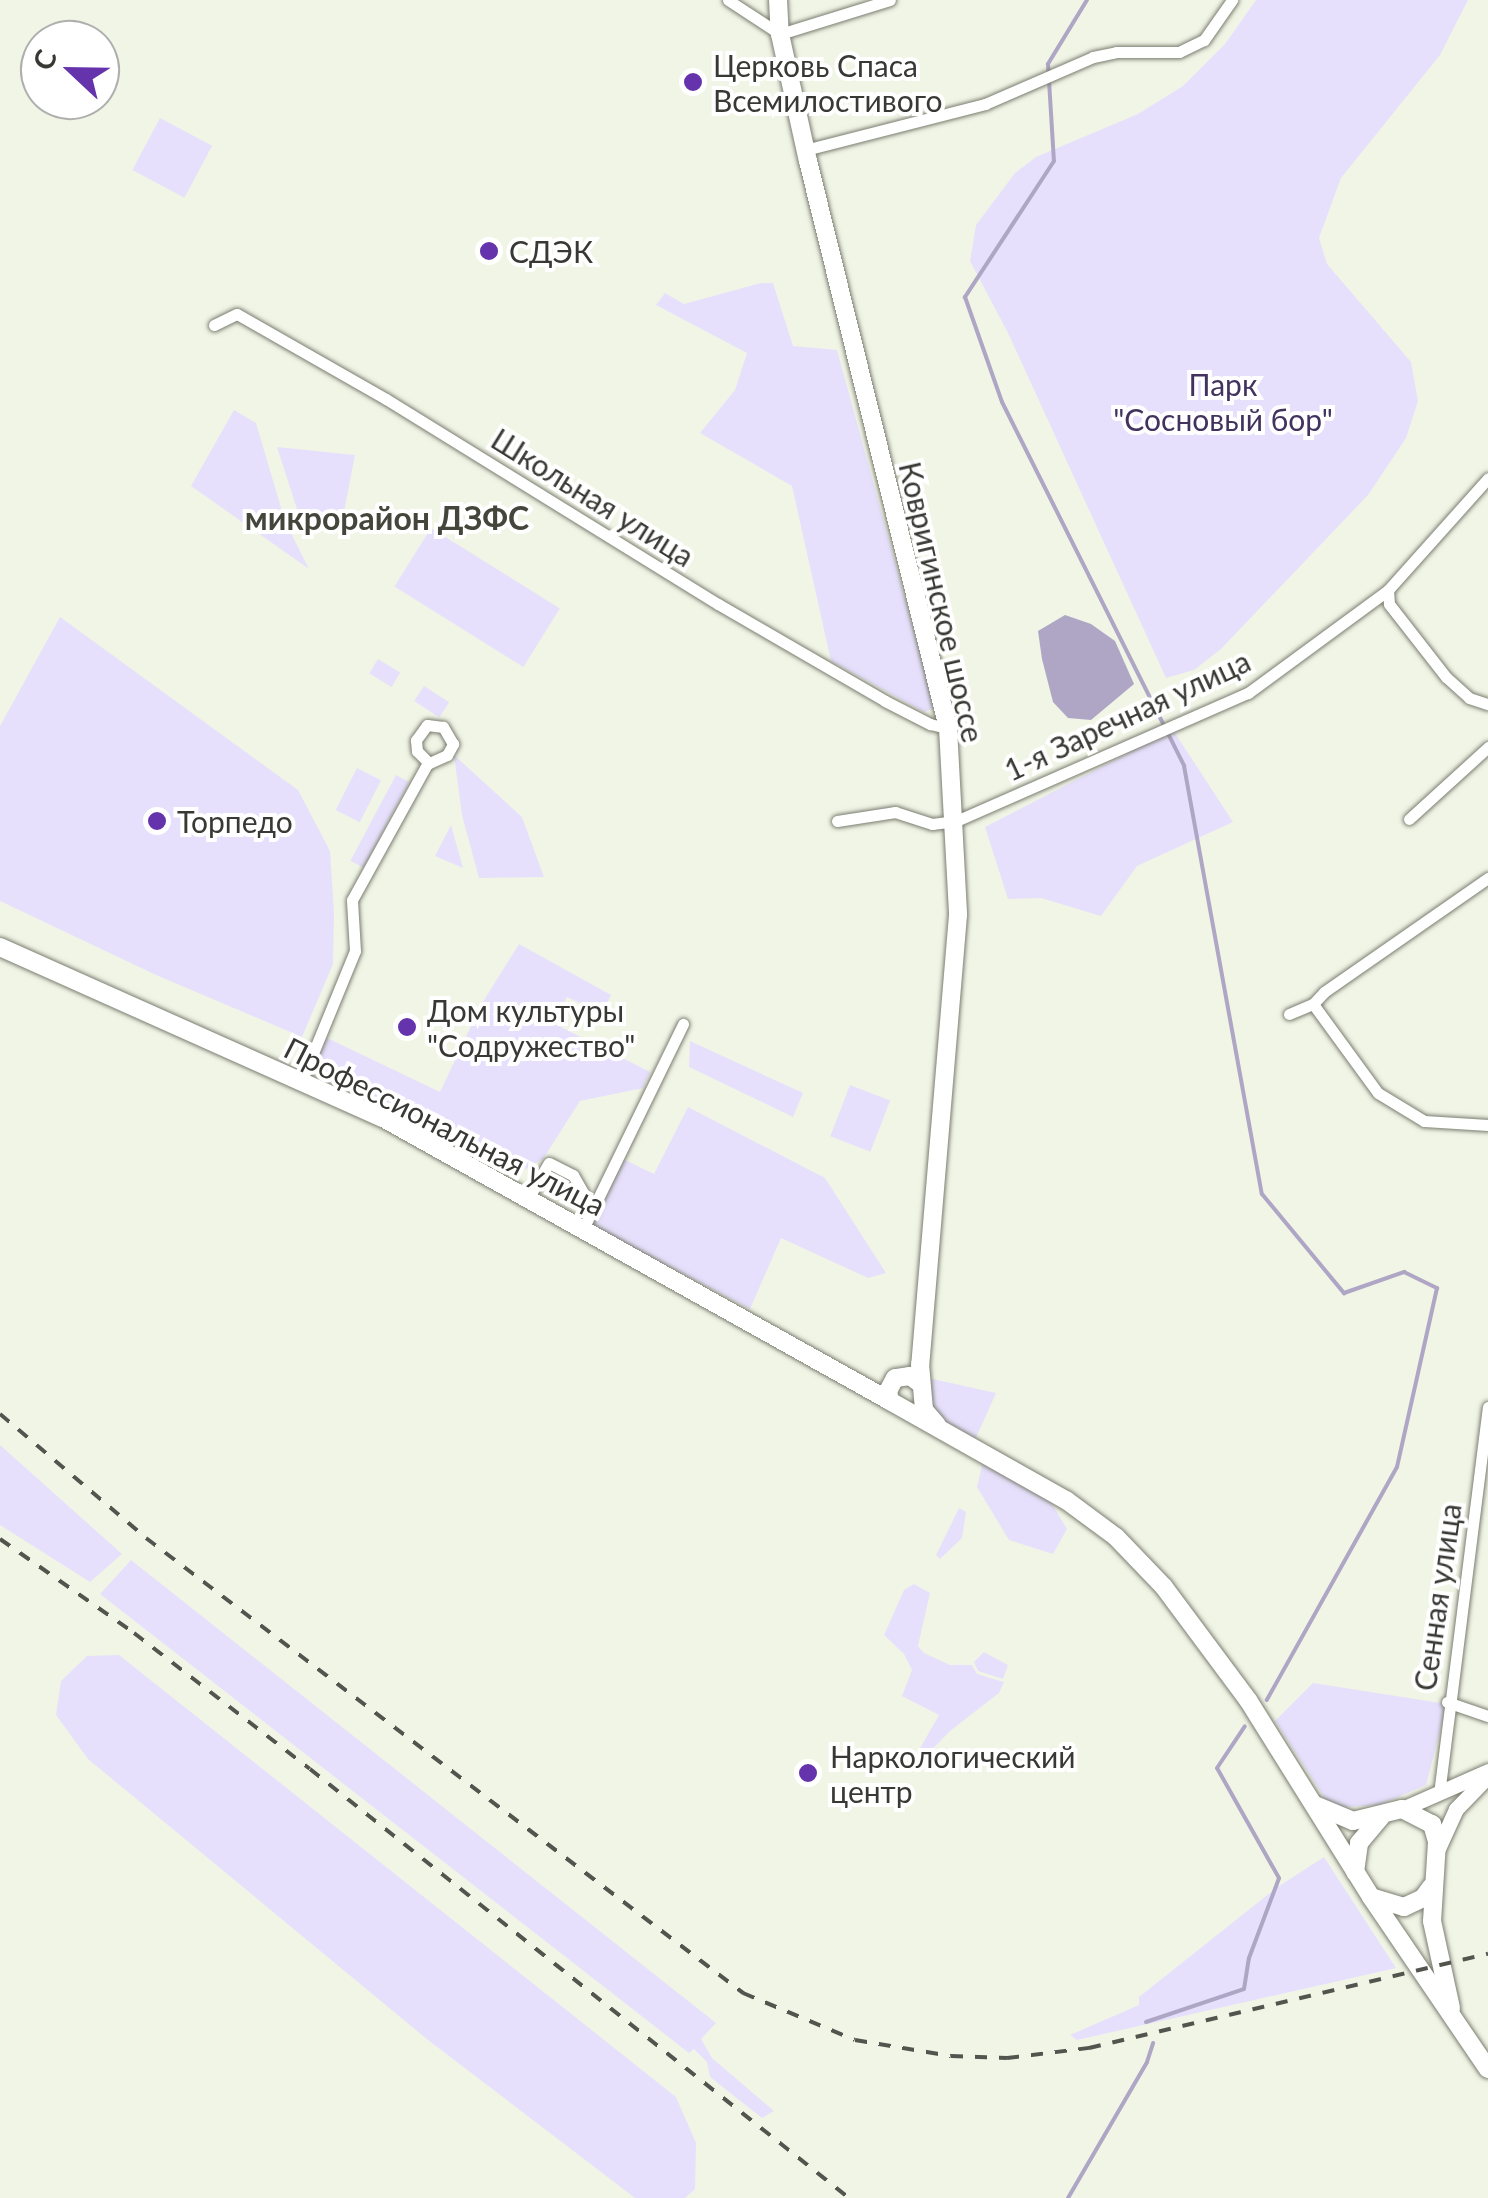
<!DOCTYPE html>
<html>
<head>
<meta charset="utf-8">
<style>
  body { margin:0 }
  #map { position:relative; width:1488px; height:2198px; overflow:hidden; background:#f1f5e6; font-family:Lato,sans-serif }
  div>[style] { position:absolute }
  .green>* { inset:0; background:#e7e0fc; transform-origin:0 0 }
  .water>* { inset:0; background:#aea6c4 }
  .stream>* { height:4px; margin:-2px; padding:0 2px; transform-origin:2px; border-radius:2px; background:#aea6c4 }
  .roads { filter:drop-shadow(0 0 2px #7a7d70) drop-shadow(0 0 2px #7a7d70) }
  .minor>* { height:11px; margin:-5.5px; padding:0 5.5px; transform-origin:5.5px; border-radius:5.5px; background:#fff }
  .tertiary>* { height:15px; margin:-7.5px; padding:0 7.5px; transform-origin:7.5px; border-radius:7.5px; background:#fff }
  .secondary>* { height:18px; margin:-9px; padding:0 9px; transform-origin:9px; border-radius:9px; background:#fff }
  .primary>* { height:18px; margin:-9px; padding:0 9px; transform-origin:9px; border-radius:9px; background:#fff }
  .rail>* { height:4px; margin-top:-2px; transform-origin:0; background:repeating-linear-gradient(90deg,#53544e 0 12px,transparent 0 24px) }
  .dots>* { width:28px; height:28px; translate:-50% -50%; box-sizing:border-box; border:5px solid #fff; border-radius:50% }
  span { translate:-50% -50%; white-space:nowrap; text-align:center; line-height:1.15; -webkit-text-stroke:8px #fff; paint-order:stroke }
  .poi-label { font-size:30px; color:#383934 }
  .left { translate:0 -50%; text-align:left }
  .park-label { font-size:30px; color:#42335e }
  .street-label { font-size:30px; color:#383934 }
  .neighbourhood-label { font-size:32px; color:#44463b; font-weight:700 }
  .north { position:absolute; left:20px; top:20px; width:100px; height:100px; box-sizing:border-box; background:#fff; border:2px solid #afb0ae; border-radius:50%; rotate:292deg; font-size:28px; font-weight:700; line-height:40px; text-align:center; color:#383934 }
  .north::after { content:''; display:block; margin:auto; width:35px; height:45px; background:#6533ab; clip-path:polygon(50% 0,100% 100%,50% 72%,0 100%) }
</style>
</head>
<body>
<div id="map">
  <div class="green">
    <i style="clip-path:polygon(1256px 0,1468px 0,1440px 55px,1341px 178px,1319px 238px,1327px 264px,1411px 362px,1418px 401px,1406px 438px,1368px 495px,1221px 649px,1194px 670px,1166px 678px,1008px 333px,970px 261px,976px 225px,1015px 173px,1036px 157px,1138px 114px,1183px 86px,1225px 44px)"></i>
    <i style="left:160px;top:118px;width:59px;height:59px;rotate:28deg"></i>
    <i style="clip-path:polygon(761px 283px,773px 283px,793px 346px,837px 350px,935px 708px,924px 712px,831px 661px,792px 486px,700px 433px,735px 390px,747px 353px,656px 305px,665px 293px,684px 304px)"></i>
    <i style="clip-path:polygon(234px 410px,256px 423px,285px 521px,309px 569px,191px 486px)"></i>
    <i style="clip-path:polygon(277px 447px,355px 455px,342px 522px,297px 509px)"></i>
    <i style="left:431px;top:528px;width:152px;height:69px;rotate:32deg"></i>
    <i style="clip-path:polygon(60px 617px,298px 790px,330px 851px,334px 913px,333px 964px,302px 1037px,156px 975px,0 901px,0 726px)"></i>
    <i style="left:378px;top:659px;width:26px;height:17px;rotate:31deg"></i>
    <i style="left:424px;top:686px;width:30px;height:18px;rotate:33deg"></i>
    <i style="clip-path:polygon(1173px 730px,1233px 822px,1137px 866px,1101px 916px,1041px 898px,1008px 899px,985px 827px)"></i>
    <i style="clip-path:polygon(454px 755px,522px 817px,544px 877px,479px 878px,462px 815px)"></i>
    <i style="left:357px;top:768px;width:27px;height:47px;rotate:27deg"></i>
    <i style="left:396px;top:775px;width:15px;height:97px;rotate:28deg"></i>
    <i style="clip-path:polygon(451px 825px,463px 868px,435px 856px)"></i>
    <i style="clip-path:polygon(519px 944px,611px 995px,602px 1013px,567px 997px,553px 1023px,650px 1072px,643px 1088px,580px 1101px,543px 1159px,520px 1172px,310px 1068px,323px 1036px,440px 1092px,481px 1005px)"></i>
    <i style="clip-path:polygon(690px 1041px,803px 1093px,793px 1117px,689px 1067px)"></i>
    <i style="left:850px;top:1085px;width:43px;height:55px;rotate:21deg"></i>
    <i style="clip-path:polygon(688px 1107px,825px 1178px,886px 1273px,868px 1278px,781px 1238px,750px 1309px,592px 1226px,623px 1159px,654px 1174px)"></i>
    <i style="clip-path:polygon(928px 1378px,996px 1393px,975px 1440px,932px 1413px)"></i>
    <i style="clip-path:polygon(0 1445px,122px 1554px,90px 1582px,0 1525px)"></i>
    <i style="clip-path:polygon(983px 1462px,1049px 1499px,1067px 1529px,1053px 1554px,1009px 1540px,977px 1487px)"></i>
    <i style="clip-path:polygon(959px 1508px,966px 1512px,962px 1538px,940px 1559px,936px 1555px)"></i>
    <i style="clip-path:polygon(131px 1560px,716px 2023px,701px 2039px,712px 2058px,774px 2111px,762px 2118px,710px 2077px,707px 2062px,694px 2049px,689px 2053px,100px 1594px)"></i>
    <i style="clip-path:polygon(914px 1584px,930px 1593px,918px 1646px,924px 1653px,950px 1665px,972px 1665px,977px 1674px,1004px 1682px,999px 1693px,950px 1731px,921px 1761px,915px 1757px,939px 1715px,902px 1696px,912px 1670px,904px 1654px,884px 1635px,904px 1590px)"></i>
    <i style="clip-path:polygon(984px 1652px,1008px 1665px,1003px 1679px,978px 1671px,974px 1662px)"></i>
    <i style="clip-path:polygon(119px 1655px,676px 2097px,696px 2143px,695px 2189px,685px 2198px,635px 2198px,428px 2040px,88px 1759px,56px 1715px,61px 1681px,87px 1656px)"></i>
    <i style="clip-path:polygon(1313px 1683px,1447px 1704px,1426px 1785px,1379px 1805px,1331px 1808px,1275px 1721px)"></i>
    <i style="clip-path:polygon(1324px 1857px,1396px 1968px,1077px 2040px,1070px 2035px,1139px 2005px,1139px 1997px,1276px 1888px)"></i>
  </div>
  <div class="water">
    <i style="clip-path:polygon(1065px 615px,1091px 624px,1115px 641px,1134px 684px,1091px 720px,1068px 718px,1053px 702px,1042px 659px,1038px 631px)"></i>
  </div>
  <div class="stream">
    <i style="left:1087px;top:0;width:75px;rotate:121.4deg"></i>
    <i style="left:1048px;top:64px;width:97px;rotate:86.5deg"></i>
    <i style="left:1054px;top:161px;width:163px;rotate:123.2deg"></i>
    <i style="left:965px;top:297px;width:111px;rotate:70.6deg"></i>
    <i style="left:1002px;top:402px;width:407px;rotate:63.4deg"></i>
    <i style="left:1184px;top:766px;width:435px;rotate:79.7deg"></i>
    <i style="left:1262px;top:1194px;width:129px;rotate:50.4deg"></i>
    <i style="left:1344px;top:1293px;width:64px;rotate:-19.3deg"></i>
    <i style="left:1404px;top:1272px;width:37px;rotate:26deg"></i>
    <i style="left:1437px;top:1288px;width:183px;rotate:102.6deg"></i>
    <i style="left:1397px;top:1467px;width:267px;rotate:119.2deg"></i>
    <i style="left:1146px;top:2022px;width:103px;rotate:-18.6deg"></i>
    <i style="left:1244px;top:1989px;width:31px;rotate:-81deg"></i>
    <i style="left:1249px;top:1958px;width:85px;rotate:-69.4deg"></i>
    <i style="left:1279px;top:1878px;width:126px;rotate:-119.4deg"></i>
    <i style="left:1217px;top:1768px;width:50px;rotate:-56.3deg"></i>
    <i style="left:1068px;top:2198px;width:157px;rotate:-59.8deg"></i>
    <i style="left:1147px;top:2062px;width:20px;rotate:-72deg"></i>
  </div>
  <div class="roads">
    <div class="minor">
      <i style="left:728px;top:0;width:62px;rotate:33.2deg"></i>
      <i style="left:780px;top:34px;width:115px;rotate:-17.2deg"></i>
      <i style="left:805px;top:150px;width:186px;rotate:-14.3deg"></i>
      <i style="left:985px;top:104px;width:118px;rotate:-23.5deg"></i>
      <i style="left:1093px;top:57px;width:24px;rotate:-12deg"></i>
      <i style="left:1116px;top:52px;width:63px"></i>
      <i style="left:1179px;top:52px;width:28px;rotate:-26deg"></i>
      <i style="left:1204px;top:40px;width:49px;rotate:-55deg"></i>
      <i style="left:214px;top:325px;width:25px;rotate:-26deg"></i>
      <i style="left:237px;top:314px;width:172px;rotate:29.7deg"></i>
      <i style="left:386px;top:399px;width:390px;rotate:31.7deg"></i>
      <i style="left:718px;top:604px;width:193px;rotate:30.1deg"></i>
      <i style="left:885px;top:701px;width:51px;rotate:27.1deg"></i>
      <i style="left:930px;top:724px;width:18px;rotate:13deg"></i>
      <i style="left:1388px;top:590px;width:14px;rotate:86deg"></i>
      <i style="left:1389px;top:604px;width:93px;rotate:52deg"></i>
      <i style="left:1446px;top:677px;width:31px;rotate:42deg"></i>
      <i style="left:1469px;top:698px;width:20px;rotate:18deg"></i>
      <i style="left:1409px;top:819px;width:107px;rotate:-42.3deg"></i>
      <i style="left:837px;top:821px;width:59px;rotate:-8.8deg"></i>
      <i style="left:895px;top:812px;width:39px;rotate:18deg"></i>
      <i style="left:932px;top:824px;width:24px;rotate:-7deg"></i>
      <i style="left:956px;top:821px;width:319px;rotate:-23.7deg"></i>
      <i style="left:1248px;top:693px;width:174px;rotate:-36.3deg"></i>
      <i style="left:1388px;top:590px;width:150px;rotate:-48.2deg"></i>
      <i style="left:1313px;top:1004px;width:110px;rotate:53.9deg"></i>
      <i style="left:1378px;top:1093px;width:54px;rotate:31.3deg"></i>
      <i style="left:1424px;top:1121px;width:64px;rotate:3.6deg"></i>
      <i style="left:1289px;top:1014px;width:26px;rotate:-23deg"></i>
      <i style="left:1313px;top:1004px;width:16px;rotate:-47deg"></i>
      <i style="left:1324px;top:992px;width:200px;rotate:-34.8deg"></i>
      <i style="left:302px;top:1080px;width:139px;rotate:-67.7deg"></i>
      <i style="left:355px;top:951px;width:51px;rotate:-93.4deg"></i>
      <i style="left:352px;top:900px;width:155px;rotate:-61.1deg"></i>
      <i style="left:427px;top:764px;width:22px;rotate:-24deg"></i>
      <i style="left:447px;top:755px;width:13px;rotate:-61deg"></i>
      <i style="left:453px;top:744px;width:20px;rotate:-120deg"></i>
      <i style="left:443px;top:727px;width:16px;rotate:-173deg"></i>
      <i style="left:427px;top:725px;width:19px;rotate:126deg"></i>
      <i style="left:416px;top:740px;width:11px;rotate:85deg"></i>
      <i style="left:417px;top:751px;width:17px;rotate:45deg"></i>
      <i style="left:529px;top:1197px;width:39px;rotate:-60deg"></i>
      <i style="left:549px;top:1163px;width:27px;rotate:27deg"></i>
      <i style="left:573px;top:1175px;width:40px;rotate:60.3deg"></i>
      <i style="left:584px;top:1227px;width:226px;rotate:-64deg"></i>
      <i style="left:1447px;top:1702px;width:43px;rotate:18.9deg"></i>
      <i style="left:1439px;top:1794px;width:390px;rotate:-82.8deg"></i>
    </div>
    <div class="tertiary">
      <i style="left:1402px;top:1809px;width:94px;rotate:-23.8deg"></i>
      <i style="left:1436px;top:1853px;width:48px;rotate:-65.6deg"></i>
      <i style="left:1456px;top:1809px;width:43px;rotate:-45.9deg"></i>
    </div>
    <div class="secondary">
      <i style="left:0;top:947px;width:419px;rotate:24.1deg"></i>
      <i style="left:383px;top:1118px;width:581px;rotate:29.17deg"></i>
    </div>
    <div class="primary">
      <i style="left:778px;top:0;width:34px;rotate:87deg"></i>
      <i style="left:780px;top:34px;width:130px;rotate:77.6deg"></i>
      <i style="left:808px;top:161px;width:584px;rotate:76.13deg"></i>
      <i style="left:948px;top:728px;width:187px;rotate:86.9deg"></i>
      <i style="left:958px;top:915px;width:451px;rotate:94.8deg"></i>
      <i style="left:920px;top:1364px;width:46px;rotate:85deg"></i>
      <i style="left:924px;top:1410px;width:20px;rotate:49deg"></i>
      <i style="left:921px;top:1384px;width:14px;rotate:-144deg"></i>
      <i style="left:910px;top:1376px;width:15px;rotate:172deg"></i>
      <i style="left:895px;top:1378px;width:15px;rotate:118deg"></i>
      <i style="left:888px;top:1391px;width:10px;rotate:79deg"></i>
      <i style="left:890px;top:1401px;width:202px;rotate:29.4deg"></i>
      <i style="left:1066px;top:1500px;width:62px;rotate:36.5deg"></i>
      <i style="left:1116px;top:1537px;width:69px;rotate:46.2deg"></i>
      <i style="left:1164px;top:1587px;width:141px;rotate:53.4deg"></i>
      <i style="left:1248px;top:1700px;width:232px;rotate:58deg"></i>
      <i style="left:1371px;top:1897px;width:208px;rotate:55.8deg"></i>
      <i style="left:1315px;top:1805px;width:41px;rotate:22.8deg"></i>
      <i style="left:1353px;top:1821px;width:50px;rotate:-13.8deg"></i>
      <i style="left:1402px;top:1809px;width:34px;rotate:27deg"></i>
      <i style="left:1432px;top:1824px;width:19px;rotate:74deg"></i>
      <i style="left:1437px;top:1842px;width:79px;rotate:93.6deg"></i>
      <i style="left:1432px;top:1921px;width:89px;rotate:77.7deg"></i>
      <i style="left:1355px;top:1872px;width:29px;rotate:-82deg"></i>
      <i style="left:1359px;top:1843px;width:34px;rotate:-50deg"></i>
      <i style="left:1371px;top:1897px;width:34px;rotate:17deg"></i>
      <i style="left:1404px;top:1907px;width:21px;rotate:-25deg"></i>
      <i style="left:1423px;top:1898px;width:14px;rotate:-54deg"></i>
    </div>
  </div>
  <div class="rail">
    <i style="left:0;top:1414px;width:192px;rotate:40.3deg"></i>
    <i style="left:146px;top:1538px;width:751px;rotate:37.31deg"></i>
    <i style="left:743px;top:1993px;width:121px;rotate:22.8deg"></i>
    <i style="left:855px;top:2040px;width:97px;rotate:9.5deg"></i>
    <i style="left:951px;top:2056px;width:56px;rotate:2deg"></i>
    <i style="left:1007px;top:2058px;width:83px;rotate:-7deg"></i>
    <i style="left:1089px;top:2048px;width:410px;rotate:-13.3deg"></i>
    <i style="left:0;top:1539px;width:164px;rotate:35deg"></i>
    <i style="left:134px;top:1633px;width:222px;rotate:37.7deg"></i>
    <i style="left:310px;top:1769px;width:689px;rotate:38.52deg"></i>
  </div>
  <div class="dots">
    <i style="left:693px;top:82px;background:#6533ab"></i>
    <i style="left:489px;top:251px;background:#6533ab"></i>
    <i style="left:157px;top:821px;background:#6533ab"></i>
    <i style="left:407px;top:1027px;background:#6533ab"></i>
    <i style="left:808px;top:1773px;background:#6533ab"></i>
  </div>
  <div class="poi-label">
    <span class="left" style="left:713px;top:82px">Церковь Спаса<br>Всемилостивого</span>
    <span class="left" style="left:509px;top:251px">СДЭК</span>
    <span class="left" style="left:177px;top:821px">Торпедо</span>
    <span class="left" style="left:427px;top:1027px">Дом культуры<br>"Содружество"</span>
    <span class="left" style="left:830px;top:1773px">Наркологический<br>центр</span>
  </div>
  <div class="park-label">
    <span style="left:1223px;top:401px">Парк<br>"Сосновый бор"</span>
  </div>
  <div class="street-label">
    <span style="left:593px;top:497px;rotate:32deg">Школьная улица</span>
    <span style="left:942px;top:602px;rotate:77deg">Ковригинское шоссе</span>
    <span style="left:1127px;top:715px;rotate:-25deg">1-я Заречная улица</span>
    <span style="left:445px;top:1126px;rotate:27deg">Профессиональная улица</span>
    <span style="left:1437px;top:1597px;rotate:-82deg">Сенная улица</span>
  </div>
  <div class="neighbourhood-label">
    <span style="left:387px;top:518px">микрорайон ДЗФС</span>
  </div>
  <div class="north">С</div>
</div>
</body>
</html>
